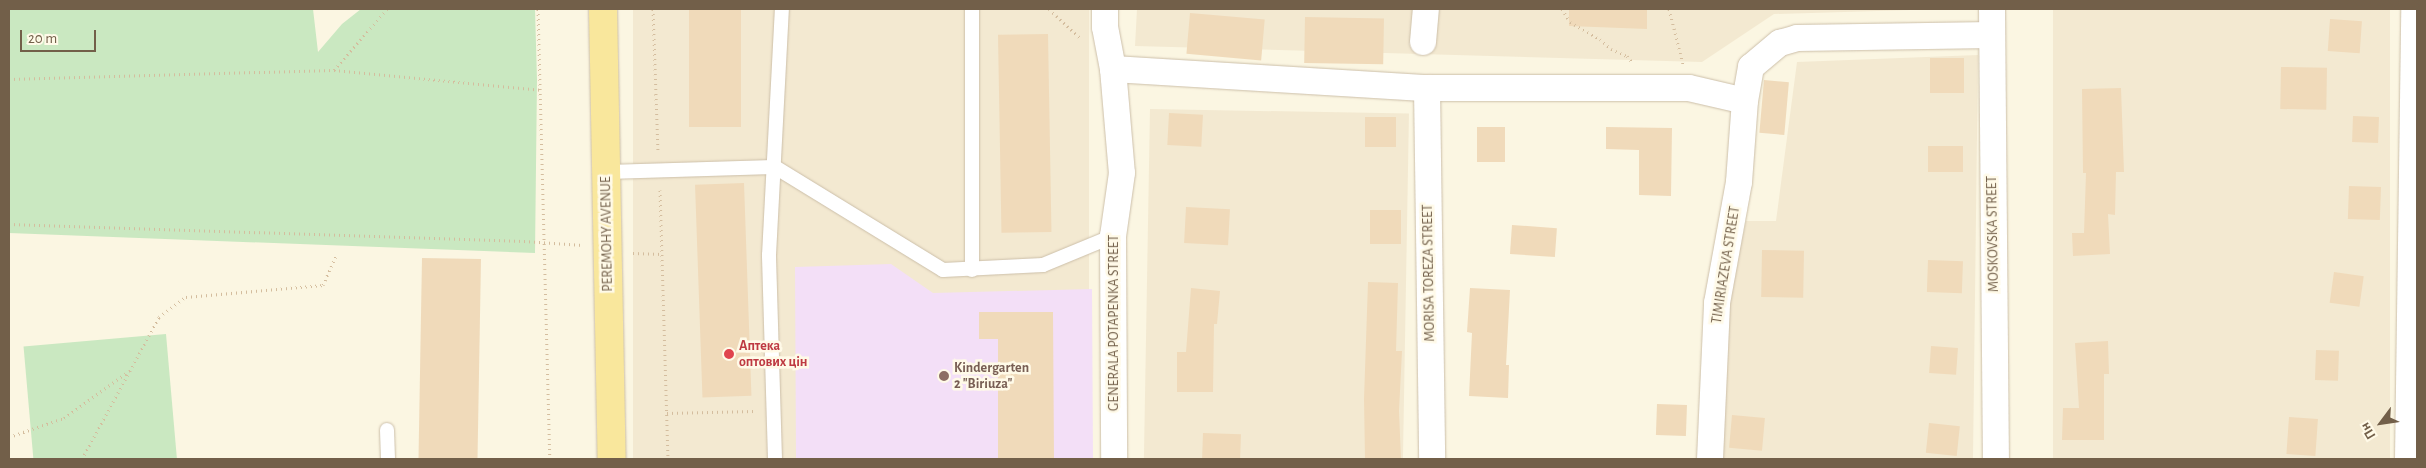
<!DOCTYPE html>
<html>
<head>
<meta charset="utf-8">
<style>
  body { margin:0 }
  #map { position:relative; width:2426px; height:468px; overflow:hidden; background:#fbf6e2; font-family:"Alegreya Sans",sans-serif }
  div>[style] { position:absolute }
  .residential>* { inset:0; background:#f3e9d1; transform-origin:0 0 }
  .education>* { inset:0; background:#f3dff7 }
  .green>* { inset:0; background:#cae8c1; transform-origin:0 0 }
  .building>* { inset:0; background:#f0daba; transform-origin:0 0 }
  .path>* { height:3px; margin-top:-1.5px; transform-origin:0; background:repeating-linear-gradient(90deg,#d4bd9e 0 1px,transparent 0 5px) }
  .roads { filter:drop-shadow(0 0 1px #ccbfa9) drop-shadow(0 0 1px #ccbfa9) }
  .service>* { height:14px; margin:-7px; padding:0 7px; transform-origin:7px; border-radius:7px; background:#fff }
  .minor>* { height:26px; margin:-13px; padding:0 13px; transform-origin:13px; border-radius:13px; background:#fff }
  .primary>* { height:28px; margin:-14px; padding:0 14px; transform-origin:14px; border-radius:14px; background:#f9e79c }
  .dots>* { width:14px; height:14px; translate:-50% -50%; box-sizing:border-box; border:2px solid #fffae8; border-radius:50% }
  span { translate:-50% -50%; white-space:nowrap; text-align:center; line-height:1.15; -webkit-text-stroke:5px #fffae8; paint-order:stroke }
  .street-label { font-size:14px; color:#725f49 }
  .health-label { font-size:14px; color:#be3a42; font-weight:700 }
  .left { translate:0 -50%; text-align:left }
  .education-label { font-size:14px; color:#785e54; font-weight:700 }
  .frame { position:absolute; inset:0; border:10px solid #725f49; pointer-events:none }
  .north { position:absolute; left:2356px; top:398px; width:50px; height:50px; -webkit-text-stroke:4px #fffae8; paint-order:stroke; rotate:239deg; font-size:14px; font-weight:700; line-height:20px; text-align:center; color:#725f49 }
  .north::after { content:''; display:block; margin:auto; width:18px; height:22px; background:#725f49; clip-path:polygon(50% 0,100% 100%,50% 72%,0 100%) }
  .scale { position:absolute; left:20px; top:30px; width:76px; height:22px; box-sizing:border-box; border:2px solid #725f49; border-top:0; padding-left:6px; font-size:15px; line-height:18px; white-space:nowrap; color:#725f49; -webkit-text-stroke:4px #fffae8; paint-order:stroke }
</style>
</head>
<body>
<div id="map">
  <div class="residential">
    <i style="left:633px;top:9px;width:456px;height:450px"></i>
    <i style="clip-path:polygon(1137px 9px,1944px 9px,1774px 14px,1702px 62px,1135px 46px)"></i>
    <i style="left:2053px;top:9px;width:337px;height:450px"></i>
    <i style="clip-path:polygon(1978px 55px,1973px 459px,1719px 459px,1726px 312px,1746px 221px,1776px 221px,1797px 62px)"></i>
    <i style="left:1150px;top:109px;width:259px;height:350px;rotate:1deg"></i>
  </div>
  <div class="education">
    <i style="clip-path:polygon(891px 264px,933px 293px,1092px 289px,1093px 459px,796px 459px,795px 267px)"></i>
  </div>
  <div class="green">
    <i style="clip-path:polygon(9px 9px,313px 9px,318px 52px,342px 24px,361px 9px,535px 9px,537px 80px,535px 253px,9px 233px)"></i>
    <i style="left:166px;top:334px;width:125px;height:143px;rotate:85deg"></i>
  </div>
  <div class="building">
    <i style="left:689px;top:9px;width:52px;height:118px"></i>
    <i style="clip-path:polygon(1569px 9px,1647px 9px,1647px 29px,1569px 26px)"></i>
    <i style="left:1190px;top:13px;width:75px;height:41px;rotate:5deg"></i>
    <i style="left:1305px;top:17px;width:79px;height:46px;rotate:1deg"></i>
    <i style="left:2330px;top:19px;width:32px;height:32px;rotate:4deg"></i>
    <i style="left:1048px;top:34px;width:198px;height:50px;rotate:89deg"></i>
    <i style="left:1930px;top:58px;width:34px;height:35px"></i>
    <i style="left:2281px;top:67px;width:46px;height:42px;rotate:1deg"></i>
    <i style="left:1764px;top:80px;width:25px;height:53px;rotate:5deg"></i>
    <i style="clip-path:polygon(2121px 88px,2124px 172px,2116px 172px,2115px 215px,2108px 214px,2110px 254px,2073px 256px,2072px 233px,2084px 233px,2086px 173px,2083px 173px,2082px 89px)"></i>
    <i style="left:1169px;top:113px;width:34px;height:32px;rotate:3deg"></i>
    <i style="left:2353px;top:116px;width:26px;height:26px;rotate:2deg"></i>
    <i style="left:1365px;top:117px;width:31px;height:30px"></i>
    <i style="left:1477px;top:127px;width:28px;height:35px"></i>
    <i style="clip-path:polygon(1606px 127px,1672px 128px,1671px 196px,1639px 195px,1639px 150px,1606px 149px)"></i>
    <i style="left:1928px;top:146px;width:35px;height:26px"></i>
    <i style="left:744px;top:183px;width:213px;height:49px;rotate:88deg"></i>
    <i style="left:2349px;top:186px;width:32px;height:33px;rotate:2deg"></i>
    <i style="left:1186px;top:207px;width:44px;height:36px;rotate:3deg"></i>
    <i style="left:1370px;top:210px;width:31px;height:34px"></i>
    <i style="left:1512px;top:225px;width:45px;height:29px;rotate:4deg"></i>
    <i style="left:1762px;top:250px;width:42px;height:47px;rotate:1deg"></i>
    <i style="left:422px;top:258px;width:59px;height:201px;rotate:1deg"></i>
    <i style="left:1928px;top:260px;width:35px;height:32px;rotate:2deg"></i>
    <i style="left:2334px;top:272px;width:30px;height:31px;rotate:8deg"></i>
    <i style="clip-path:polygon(1368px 282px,1398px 283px,1396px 351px,1402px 351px,1399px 411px,1401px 459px,1365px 459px,1364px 399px)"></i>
    <i style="clip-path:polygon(1191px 288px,1220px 291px,1217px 324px,1214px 324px,1213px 392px,1177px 392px,1177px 352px,1186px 352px)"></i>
    <i style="clip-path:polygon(1470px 288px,1510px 290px,1506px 365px,1509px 365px,1508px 398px,1469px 396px,1472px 333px,1467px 332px)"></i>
    <i style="clip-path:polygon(979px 312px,1053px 312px,1054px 459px,998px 459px,998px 339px,979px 339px)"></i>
    <i style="clip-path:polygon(2108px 341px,2109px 374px,2104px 374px,2104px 440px,2062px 440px,2063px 408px,2079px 408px,2075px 343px)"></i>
    <i style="left:1931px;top:346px;width:27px;height:27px;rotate:4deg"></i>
    <i style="left:2316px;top:350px;width:23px;height:30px;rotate:2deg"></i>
    <i style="left:1657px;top:404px;width:30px;height:31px;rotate:2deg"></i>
    <i style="left:1732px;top:415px;width:33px;height:33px;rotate:5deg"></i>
    <i style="left:2289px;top:417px;width:29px;height:37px;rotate:4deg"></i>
    <i style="left:1929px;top:423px;width:31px;height:30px;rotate:6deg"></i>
    <i style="left:1203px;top:433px;width:38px;height:26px;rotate:2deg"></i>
  </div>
  <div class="path">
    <i style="left:538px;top:9px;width:450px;rotate:88.5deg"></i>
    <i style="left:653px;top:9px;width:142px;rotate:88deg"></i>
    <i style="left:1049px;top:9px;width:42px;rotate:43.1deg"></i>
    <i style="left:1562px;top:9px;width:15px;rotate:58deg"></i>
    <i style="left:1570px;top:22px;width:34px;rotate:30deg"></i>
    <i style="left:1600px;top:39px;width:15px;rotate:42deg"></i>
    <i style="left:1611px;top:49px;width:17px;rotate:24deg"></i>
    <i style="left:1627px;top:56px;width:8px;rotate:50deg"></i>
    <i style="left:1669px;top:9px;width:57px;rotate:75.7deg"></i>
    <i style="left:334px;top:70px;width:81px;rotate:-49deg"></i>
    <i style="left:9px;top:79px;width:325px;rotate:-1.6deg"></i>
    <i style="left:334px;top:70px;width:207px;rotate:5.5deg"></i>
    <i style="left:660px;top:190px;width:269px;rotate:88.3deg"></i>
    <i style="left:9px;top:224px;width:515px;rotate:1.89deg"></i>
    <i style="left:524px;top:241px;width:59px;rotate:3.9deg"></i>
    <i style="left:633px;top:253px;width:29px;rotate:2deg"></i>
    <i style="left:667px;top:413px;width:88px;rotate:-1.3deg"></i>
    <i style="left:9px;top:437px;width:58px;rotate:-19.1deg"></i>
    <i style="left:64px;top:418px;width:80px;rotate:-35.9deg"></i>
    <i style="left:82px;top:459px;width:162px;rotate:-61.5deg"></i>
    <i style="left:159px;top:317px;width:34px;rotate:-37deg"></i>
    <i style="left:186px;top:297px;width:138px;rotate:-5deg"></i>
    <i style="left:323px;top:285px;width:34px;rotate:-66deg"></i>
  </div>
  <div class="roads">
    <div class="service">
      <i style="left:972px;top:9px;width:261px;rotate:90deg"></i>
      <i style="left:606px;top:172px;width:169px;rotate:-1.7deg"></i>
      <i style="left:775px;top:167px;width:197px;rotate:31.5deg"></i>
      <i style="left:943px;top:270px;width:100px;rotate:-2.9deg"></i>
      <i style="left:1043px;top:265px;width:76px;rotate:-22.5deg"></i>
      <i style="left:387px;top:430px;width:29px;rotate:88deg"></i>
      <i style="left:775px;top:459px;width:204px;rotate:-91.7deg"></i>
      <i style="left:769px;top:255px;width:246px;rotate:-87deg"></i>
    </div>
    <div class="minor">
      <i style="left:1105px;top:9px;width:18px;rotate:90deg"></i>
      <i style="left:1105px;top:27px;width:43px;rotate:79.2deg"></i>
      <i style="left:1113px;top:69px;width:104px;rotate:85.1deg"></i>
      <i style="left:1122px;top:173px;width:64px;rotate:98.1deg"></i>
      <i style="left:1113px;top:236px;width:223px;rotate:89.7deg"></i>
      <i style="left:1992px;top:9px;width:450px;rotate:89.5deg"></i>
      <i style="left:1423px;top:42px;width:33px;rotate:-85deg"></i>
      <i style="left:1113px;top:69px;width:315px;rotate:3.5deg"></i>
      <i style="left:1427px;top:88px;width:262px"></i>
      <i style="left:1689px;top:88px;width:57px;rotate:13.1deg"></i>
      <i style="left:1427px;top:88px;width:371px;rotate:89.2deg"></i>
      <i style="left:1710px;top:459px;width:156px;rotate:-87.4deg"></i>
      <i style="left:1717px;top:303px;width:123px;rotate:-79.7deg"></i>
      <i style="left:1739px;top:182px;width:81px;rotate:-85.8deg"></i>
      <i style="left:1745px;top:101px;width:35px;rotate:-80deg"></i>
      <i style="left:1751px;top:67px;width:38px;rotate:-40deg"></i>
      <i style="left:1780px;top:43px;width:18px;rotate:-16deg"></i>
      <i style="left:1797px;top:38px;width:195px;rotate:-0.9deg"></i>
      <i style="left:2408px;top:459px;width:450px;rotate:-89.2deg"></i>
    </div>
    <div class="primary">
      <i style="left:603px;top:9px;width:450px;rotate:88.9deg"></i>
    </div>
  </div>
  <div class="dots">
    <i style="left:729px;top:354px;background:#e0444e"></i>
    <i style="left:944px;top:376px;background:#8d6e63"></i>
  </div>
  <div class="street-label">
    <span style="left:607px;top:234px;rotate:-91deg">PEREMOHY AVENUE</span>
    <span style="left:1993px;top:234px;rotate:-91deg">MOSKOVSKA STREET</span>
    <span style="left:1726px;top:265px;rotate:-81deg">TIMIRIAZEVA STREET</span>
    <span style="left:1429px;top:273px;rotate:-91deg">MORISA TOREZA STREET</span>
    <span style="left:1114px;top:323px;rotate:-90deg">GENERALA POTAPENKA STREET</span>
  </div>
  <div class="health-label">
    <span class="left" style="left:739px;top:354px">Аптека<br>оптових цін</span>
  </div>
  <div class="education-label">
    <span class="left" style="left:954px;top:376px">Kindergarten<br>2 "Biriuza"</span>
  </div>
  <div class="frame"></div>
  <div class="north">Пн</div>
  <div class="scale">20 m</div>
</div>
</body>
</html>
